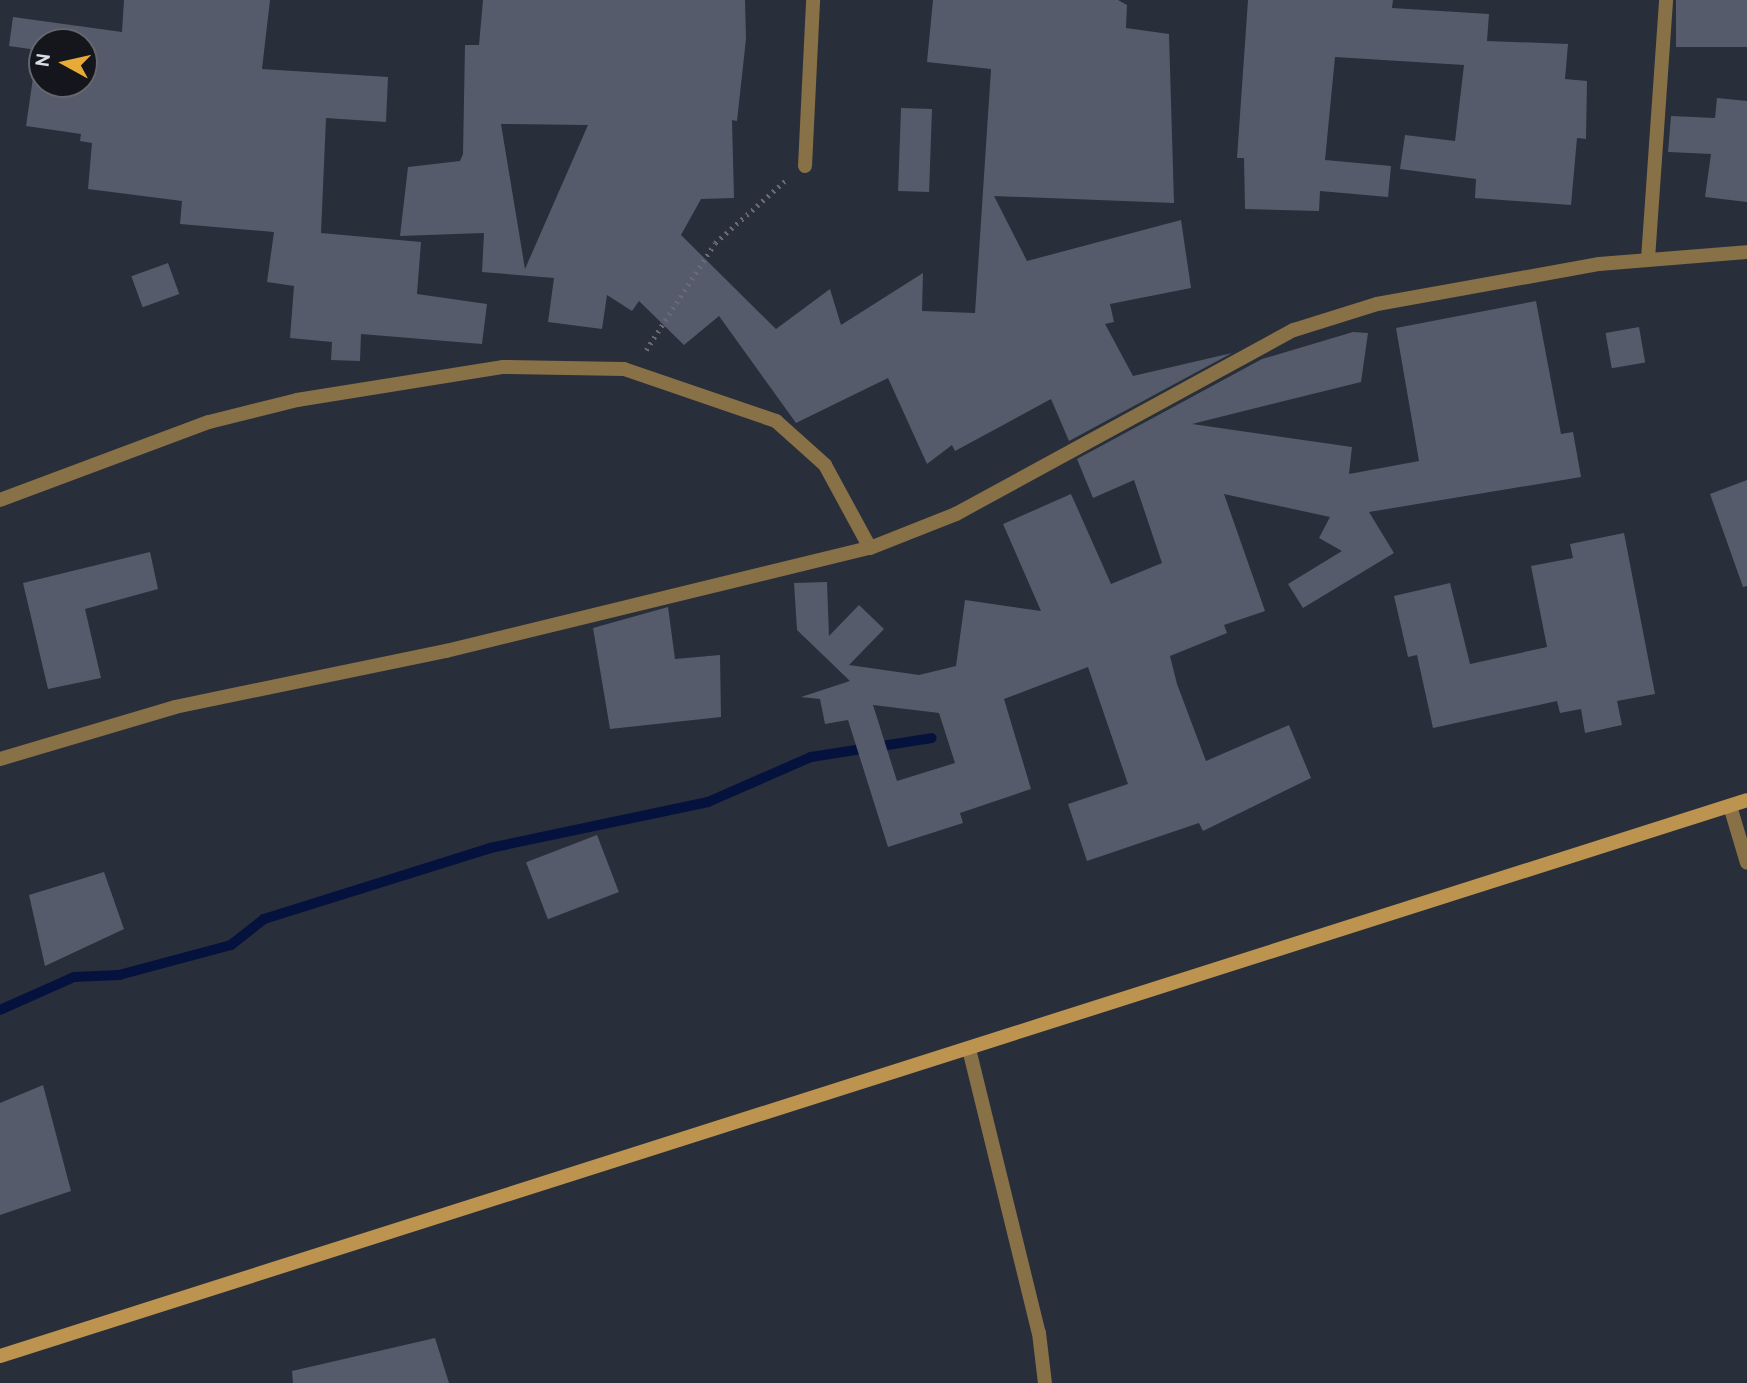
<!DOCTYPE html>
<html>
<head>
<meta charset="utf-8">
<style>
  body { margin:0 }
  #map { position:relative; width:1747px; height:1383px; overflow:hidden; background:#282e3a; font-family:Overpass,sans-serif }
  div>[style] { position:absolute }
  .stream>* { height:10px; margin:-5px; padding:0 5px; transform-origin:5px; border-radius:5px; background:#06123e }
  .building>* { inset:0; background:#555b6a; transform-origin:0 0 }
  .path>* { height:4.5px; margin-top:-2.25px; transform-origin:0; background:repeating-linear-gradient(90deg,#666b76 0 2px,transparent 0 7px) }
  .minor>* { height:14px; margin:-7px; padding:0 7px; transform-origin:7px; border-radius:7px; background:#887047 }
  .secondary>* { height:14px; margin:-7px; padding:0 7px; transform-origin:7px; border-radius:7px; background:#bc9450 }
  span { translate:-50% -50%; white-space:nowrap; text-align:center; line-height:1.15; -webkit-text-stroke:7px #14161c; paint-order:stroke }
  .north { position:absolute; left:28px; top:28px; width:70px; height:70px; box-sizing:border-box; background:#14161c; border:2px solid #63666d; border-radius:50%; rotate:278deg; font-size:19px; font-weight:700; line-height:28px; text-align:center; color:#dadde6 }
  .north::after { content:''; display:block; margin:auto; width:24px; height:32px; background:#e8ab37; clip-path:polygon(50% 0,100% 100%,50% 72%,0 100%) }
</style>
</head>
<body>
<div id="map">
  <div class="stream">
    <i style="left:0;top:1010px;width:81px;rotate:-24deg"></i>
    <i style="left:74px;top:977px;width:45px;rotate:-2.5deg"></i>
    <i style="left:119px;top:975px;width:116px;rotate:-15deg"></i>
    <i style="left:231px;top:945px;width:42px;rotate:-38.2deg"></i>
    <i style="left:264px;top:919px;width:237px;rotate:-17.4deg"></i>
    <i style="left:490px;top:848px;width:223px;rotate:-11.9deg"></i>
    <i style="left:708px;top:802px;width:112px;rotate:-23.6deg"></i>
    <i style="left:811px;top:757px;width:122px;rotate:-8.9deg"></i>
  </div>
  <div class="building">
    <i style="clip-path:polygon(evenodd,124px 0,270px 0,262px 69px,388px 77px,386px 122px,326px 118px,321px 233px,421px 242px,417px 294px,487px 304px,482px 344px,361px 334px,360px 361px,331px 360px,332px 342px,290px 338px,294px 286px,267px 282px,274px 232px,180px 224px,182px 201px,88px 189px,92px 143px,80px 141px,81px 134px,26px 126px,37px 50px,9px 46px,13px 17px,122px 32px,124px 0,42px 42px,84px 42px,84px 84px,42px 84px,42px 42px)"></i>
    <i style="clip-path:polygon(evenodd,483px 0,745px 0,746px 39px,737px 121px,732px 120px,734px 198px,701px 199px,681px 235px,776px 329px,830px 289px,841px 325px,923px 273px,922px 311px,975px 313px,991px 69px,927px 62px,933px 0,1118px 0,1127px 5px,1126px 28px,1169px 34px,1174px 203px,994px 196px,1027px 261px,1181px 220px,1191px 288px,1110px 304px,1114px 322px,1105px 324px,1133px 376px,1232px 353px,1069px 441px,1051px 399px,955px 451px,952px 445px,927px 464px,888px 378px,796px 423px,719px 316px,684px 345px,639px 301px,632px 311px,607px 295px,602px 329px,548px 322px,554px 278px,482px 272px,484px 233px,400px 236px,408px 167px,460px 161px,463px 154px,465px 45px,479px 45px,483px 0,501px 124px,588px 125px,525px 269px,501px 124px)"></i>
    <i style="clip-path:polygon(1248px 0,1393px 0,1392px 8px,1489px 14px,1487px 41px,1568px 44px,1565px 79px,1587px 81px,1586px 139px,1577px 138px,1571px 205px,1475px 198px,1476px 179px,1400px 169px,1405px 135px,1455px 141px,1464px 65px,1335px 57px,1325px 160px,1391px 166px,1388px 197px,1320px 191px,1319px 211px,1245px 209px,1244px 158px,1237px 158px)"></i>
    <i style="left:1676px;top:0;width:71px;height:47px"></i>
    <i style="clip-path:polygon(1717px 98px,1747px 101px,1747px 202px,1705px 197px,1711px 154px,1668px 152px,1671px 116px,1715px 118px)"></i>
    <i style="left:901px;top:108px;width:31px;height:83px;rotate:2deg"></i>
    <i style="left:168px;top:263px;width:33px;height:39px;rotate:70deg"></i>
    <i style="clip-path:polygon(evenodd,1536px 301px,1561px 434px,1573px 432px,1581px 477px,1369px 512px,1394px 553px,1303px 608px,1288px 584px,1342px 551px,1319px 538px,1330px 517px,1224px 494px,1265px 611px,1224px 625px,1227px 633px,1170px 656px,1177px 684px,1206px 761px,1289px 725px,1311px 778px,1203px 831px,1199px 823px,1087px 861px,1068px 804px,1128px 784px,1088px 667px,1004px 699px,1031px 789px,960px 813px,963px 823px,888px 847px,848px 720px,825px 724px,820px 699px,801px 697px,850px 681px,797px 630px,794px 583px,827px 582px,829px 636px,859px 605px,884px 629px,849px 665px,919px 675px,956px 666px,965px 600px,1041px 611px,1003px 524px,1071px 494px,1111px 584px,1162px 563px,1134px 480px,1093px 498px,1077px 459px,1262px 359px,1353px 332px,1368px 333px,1361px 382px,1192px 424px,1352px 447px,1349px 474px,1419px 461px,1396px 328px,1536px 301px,873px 705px,939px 713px,955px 763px,897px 781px,873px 705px)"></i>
    <i style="left:1639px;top:327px;width:36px;height:34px;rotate:80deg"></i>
    <i style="clip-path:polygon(1747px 480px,1747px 586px,1743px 587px,1710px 494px)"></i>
    <i style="clip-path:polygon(1624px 533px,1655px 694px,1617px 701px,1622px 725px,1585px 733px,1581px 709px,1560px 713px,1557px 701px,1433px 728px,1417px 655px,1408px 657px,1394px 596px,1450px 583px,1470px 664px,1547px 647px,1531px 566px,1573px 558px,1570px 544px)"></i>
    <i style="clip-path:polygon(150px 552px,158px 589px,85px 609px,101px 678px,48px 689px,23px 583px)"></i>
    <i style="clip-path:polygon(668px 607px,675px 659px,720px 655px,721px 717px,610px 729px,593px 628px)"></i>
    <i style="left:597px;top:835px;width:61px;height:76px;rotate:69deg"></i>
    <i style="clip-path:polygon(104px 872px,124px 929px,45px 966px,29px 895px)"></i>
    <i style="clip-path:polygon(43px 1085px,71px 1191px,0 1215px,0 1103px)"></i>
    <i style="clip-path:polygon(435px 1338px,449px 1383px,293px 1383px,292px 1371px)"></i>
  </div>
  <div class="path">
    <i style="left:646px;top:350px;width:127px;rotate:-57.2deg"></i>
    <i style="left:715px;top:243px;width:95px;rotate:-41.6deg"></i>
  </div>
  <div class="minor">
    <i style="left:805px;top:166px;width:166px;rotate:-87.2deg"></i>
    <i style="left:1648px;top:259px;width:260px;rotate:-86deg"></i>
    <i style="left:0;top:500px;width:223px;rotate:-20.5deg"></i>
    <i style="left:209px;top:422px;width:91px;rotate:-14deg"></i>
    <i style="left:297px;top:400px;width:209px;rotate:-9.1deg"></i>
    <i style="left:503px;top:367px;width:121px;rotate:0.9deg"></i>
    <i style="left:624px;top:369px;width:161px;rotate:18.9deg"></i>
    <i style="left:776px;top:421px;width:66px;rotate:41.9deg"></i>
    <i style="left:825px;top:465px;width:94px;rotate:61.5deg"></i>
    <i style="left:0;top:759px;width:183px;rotate:-16.5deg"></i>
    <i style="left:175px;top:707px;width:277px;rotate:-11.7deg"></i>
    <i style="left:446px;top:651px;width:436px;rotate:-13.7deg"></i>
    <i style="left:870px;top:548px;width:92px;rotate:-21.6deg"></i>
    <i style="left:956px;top:514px;width:385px;rotate:-28.6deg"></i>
    <i style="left:1294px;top:330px;width:87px;rotate:-17.4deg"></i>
    <i style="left:1377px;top:304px;width:226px;rotate:-10.2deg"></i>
    <i style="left:1599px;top:264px;width:148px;rotate:-4.6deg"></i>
    <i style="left:1730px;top:806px;width:59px;rotate:73.4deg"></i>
    <i style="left:969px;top:1049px;width:292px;rotate:76.2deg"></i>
    <i style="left:1039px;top:1333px;width:50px;rotate:83.2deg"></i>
  </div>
  <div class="secondary">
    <i style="left:0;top:1356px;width:1833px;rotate:-17.65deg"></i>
  </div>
  <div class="north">N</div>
</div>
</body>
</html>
